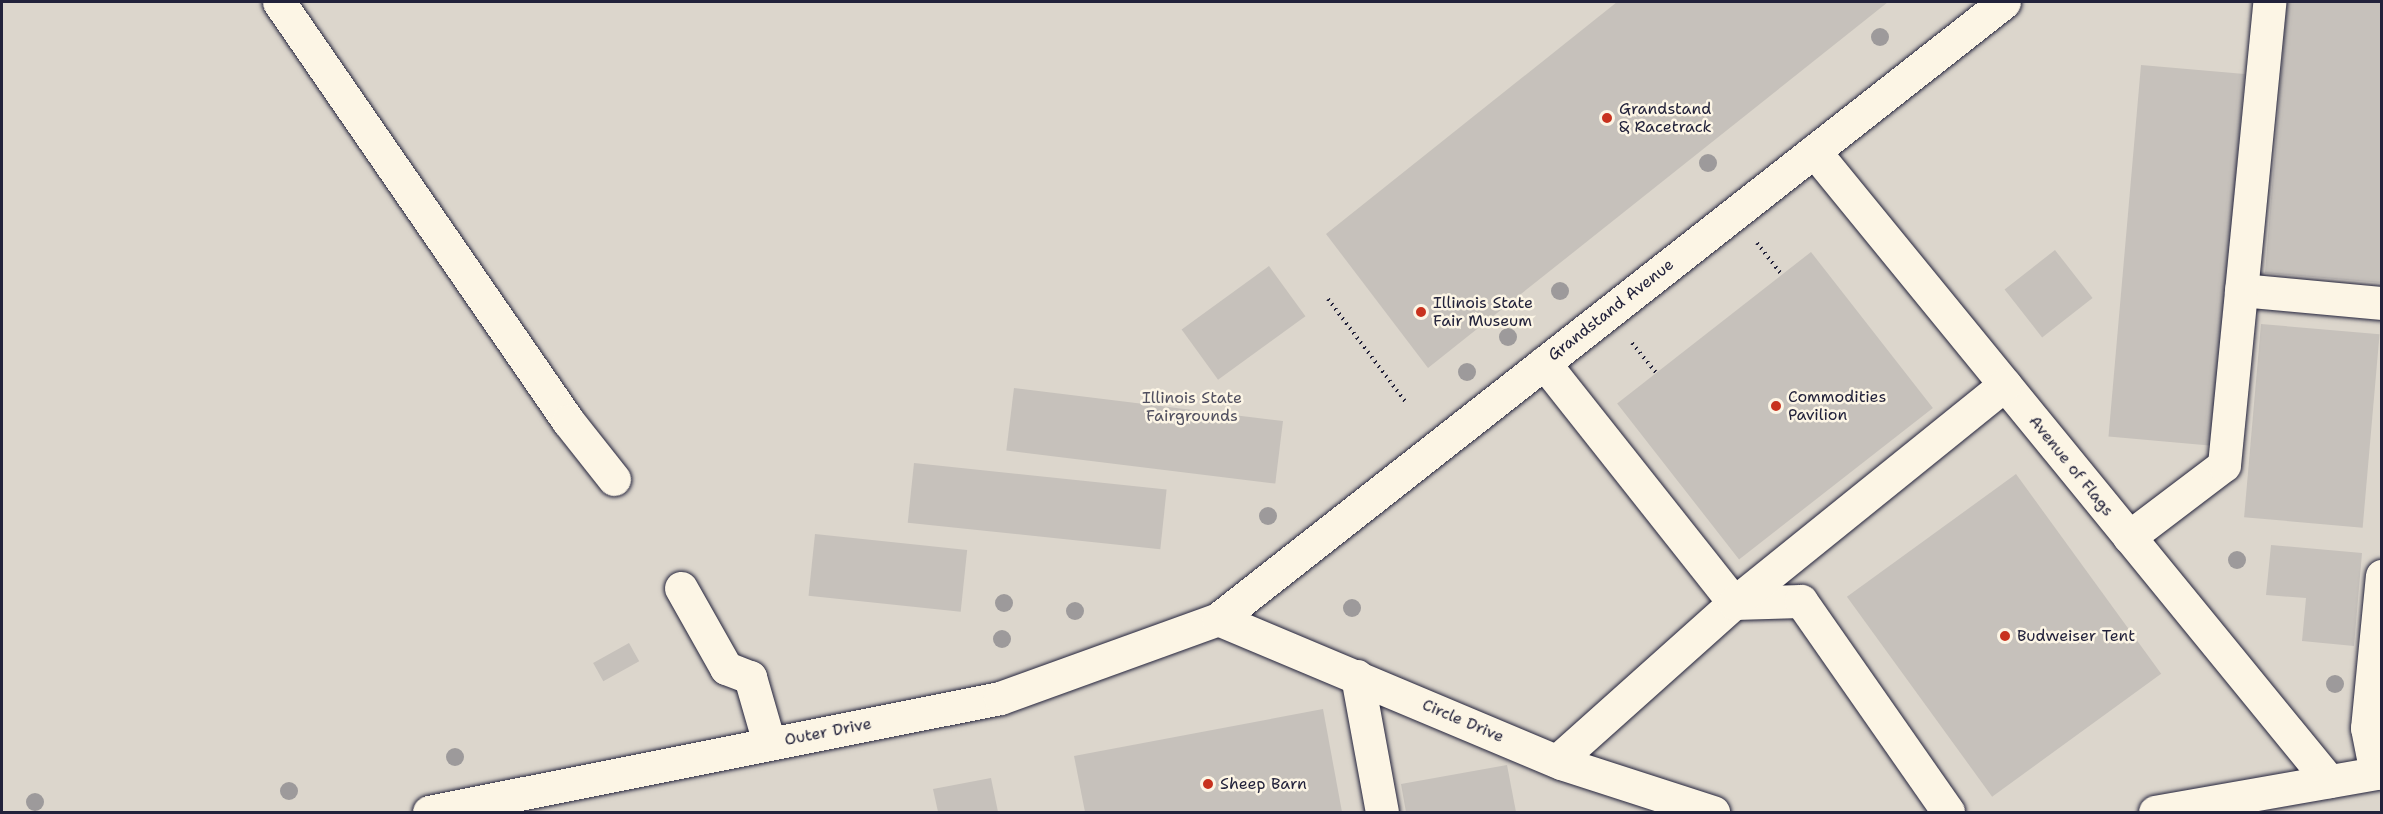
<!DOCTYPE html>
<html>
<head>
<meta charset="utf-8">
<style>
  body { margin:0 }
  #map { position:relative; width:2383px; height:814px; overflow:hidden; background:#fcf5e5; font-family:"Shantell Sans",sans-serif }
  div>[style] { position:absolute }
  .green>* { inset:0; background:#dcd6cc; transform-origin:0 0 }
  .building>* { inset:0; background:#c6c1bb; transform-origin:0 0 }
  .path>* { height:4px; margin-top:-2px; transform-origin:0; background:repeating-linear-gradient(90deg,#22223b 0 1.5px,transparent 0 6px) }
  .roads { filter:drop-shadow(0 0 2px #22223b) drop-shadow(0 0 2px #22223b) }
  .minor>* { height:33px; margin:-16.5px; padding:0 16.5px; transform-origin:16.5px; border-radius:16.5px; background:#fcf5e5 }
  .trees>* { width:18px; height:18px; margin:-9px; border-radius:50%; background:#9d9a9b }
  .dots>* { width:16px; height:16px; translate:-50% -50%; box-sizing:border-box; border:3px solid #fcf5e5; border-radius:50% }
  span { translate:-50% -50%; white-space:nowrap; text-align:center; line-height:1.15; -webkit-text-stroke:5px #fcf5e5; paint-order:stroke }
  .poi-label { font-size:16px; color:#22223b }
  .left { translate:0 -50%; text-align:left }
  .street-label { font-size:16px; color:#22223b }
  .park-label { font-size:16px; color:#504f5f }
  .frame { position:absolute; inset:0; border:3px solid #22223b; pointer-events:none }
</style>
</head>
<body>
<div id="map">
  <div class="green">
    <i style="left:2px;top:2px;width:2379px;height:810px"></i>
  </div>
  <div class="building">
    <i style="clip-path:polygon(1617px 2px,1888px 2px,1428px 368px,1326px 234px)"></i>
    <i style="clip-path:polygon(2287px 2px,2382px 2px,2382px 283px,2265px 273px)"></i>
    <i style="left:2141px;top:65px;width:104px;height:373px;rotate:5deg"></i>
    <i style="left:2055px;top:250px;width:61px;height:64px;rotate:52deg"></i>
    <i style="left:1811px;top:252px;width:198px;height:246px;rotate:52deg"></i>
    <i style="left:1269px;top:266px;width:62px;height:108px;rotate:54deg"></i>
    <i style="left:2261px;top:324px;width:119px;height:194px;rotate:5deg"></i>
    <i style="left:1014px;top:388px;width:271px;height:63px;rotate:7deg"></i>
    <i style="left:914px;top:463px;width:254px;height:60px;rotate:6deg"></i>
    <i style="left:2016px;top:474px;width:247px;height:209px;rotate:54deg"></i>
    <i style="left:815px;top:534px;width:153px;height:62px;rotate:6deg"></i>
    <i style="clip-path:polygon(2271px 545px,2362px 553px,2354px 646px,2302px 641px,2306px 598px,2266px 595px)"></i>
    <i style="left:629px;top:643px;width:21px;height:41px;rotate:61deg"></i>
    <i style="clip-path:polygon(1323px 709px,1342px 812px,1085px 812px,1074px 756px)"></i>
    <i style="clip-path:polygon(1507px 765px,1516px 812px,1406px 812px,1401px 784px)"></i>
    <i style="clip-path:polygon(991px 778px,998px 812px,938px 812px,933px 789px)"></i>
  </div>
  <div class="path">
    <i style="left:1757px;top:243px;width:41px;rotate:52deg"></i>
    <i style="left:1328px;top:299px;width:131px;rotate:53deg"></i>
    <i style="left:1632px;top:343px;width:40px;rotate:51deg"></i>
  </div>
  <div class="roads">
    <div class="minor">
      <i style="left:279px;top:2px;width:509px;rotate:55.4deg"></i>
      <i style="left:568px;top:421px;width:74px;rotate:51.6deg"></i>
      <i style="left:1814px;top:151px;width:814px;rotate:50.74deg"></i>
      <i style="left:2241px;top:290px;width:142px;rotate:5.3deg"></i>
      <i style="left:1544px;top:363px;width:306px;rotate:51.6deg"></i>
      <i style="left:1734px;top:603px;width:67px;rotate:-1.7deg"></i>
      <i style="left:1801px;top:601px;width:257px;rotate:55.1deg"></i>
      <i style="left:2129px;top:537px;width:119px;rotate:-37.2deg"></i>
      <i style="left:2224px;top:465px;width:465px;rotate:-84.4deg"></i>
      <i style="left:681px;top:588px;width:92px;rotate:60.6deg"></i>
      <i style="left:726px;top:668px;width:26px;rotate:21deg"></i>
      <i style="left:750px;top:677px;width:69px;rotate:73.9deg"></i>
      <i style="left:1218px;top:619px;width:372px;rotate:22.8deg"></i>
      <i style="left:1561px;top:763px;width:160px;rotate:17.9deg"></i>
      <i style="left:1357px;top:676px;width:138px;rotate:79.6deg"></i>
      <i style="left:1557px;top:761px;width:237px;rotate:-41.8deg"></i>
      <i style="left:1734px;top:603px;width:348px;rotate:-38.9deg"></i>
      <i style="left:2376px;top:773px;width:46px;rotate:-101.3deg"></i>
      <i style="left:2367px;top:728px;width:153px;rotate:-84.4deg"></i>
      <i style="left:429px;top:812px;width:582px;rotate:-11.29deg"></i>
      <i style="left:1000px;top:698px;width:232px;rotate:-19.9deg"></i>
      <i style="left:1218px;top:619px;width:999px;rotate:-38.13deg"></i>
      <i style="left:2155px;top:812px;width:230px;rotate:-10deg"></i>
    </div>
  </div>
  <div class="trees">
    <i style="left:1880px;top:37px"></i>
    <i style="left:1708px;top:163px"></i>
    <i style="left:1560px;top:291px"></i>
    <i style="left:1508px;top:337px"></i>
    <i style="left:1467px;top:372px"></i>
    <i style="left:1268px;top:516px"></i>
    <i style="left:2237px;top:560px"></i>
    <i style="left:1004px;top:603px"></i>
    <i style="left:1352px;top:608px"></i>
    <i style="left:1075px;top:611px"></i>
    <i style="left:1002px;top:639px"></i>
    <i style="left:2335px;top:684px"></i>
    <i style="left:455px;top:757px"></i>
    <i style="left:289px;top:791px"></i>
    <i style="left:35px;top:802px"></i>
  </div>
  <div class="dots">
    <i style="left:1607px;top:118px;background:#c8321e"></i>
    <i style="left:1421px;top:312px;background:#c8321e"></i>
    <i style="left:1776px;top:406px;background:#c8321e"></i>
    <i style="left:2005px;top:636px;background:#c8321e"></i>
    <i style="left:1208px;top:784px;background:#c8321e"></i>
  </div>
  <div class="poi-label">
    <span class="left" style="left:1619px;top:118px">Grandstand<br>&amp; Racetrack</span>
    <span class="left" style="left:1433px;top:312px">Illinois State<br>Fair Museum</span>
    <span class="left" style="left:1788px;top:406px">Commodities<br>Pavilion</span>
    <span class="left" style="left:2017px;top:636px">Budweiser Tent</span>
    <span class="left" style="left:1220px;top:784px">Sheep Barn</span>
  </div>
  <div class="street-label">
    <span style="left:1611px;top:310px;rotate:-38deg">Grandstand Avenue</span>
    <span style="left:2071px;top:466px;rotate:51deg">Avenue of Flags</span>
    <span style="left:1463px;top:721px;rotate:23deg">Circle Drive</span>
    <span style="left:828px;top:732px;rotate:-11deg">Outer Drive</span>
  </div>
  <div class="park-label">
    <span style="left:1192px;top:407px">Illinois State<br>Fairgrounds</span>
  </div>
  <div class="frame"></div>
</div>
</body>
</html>
